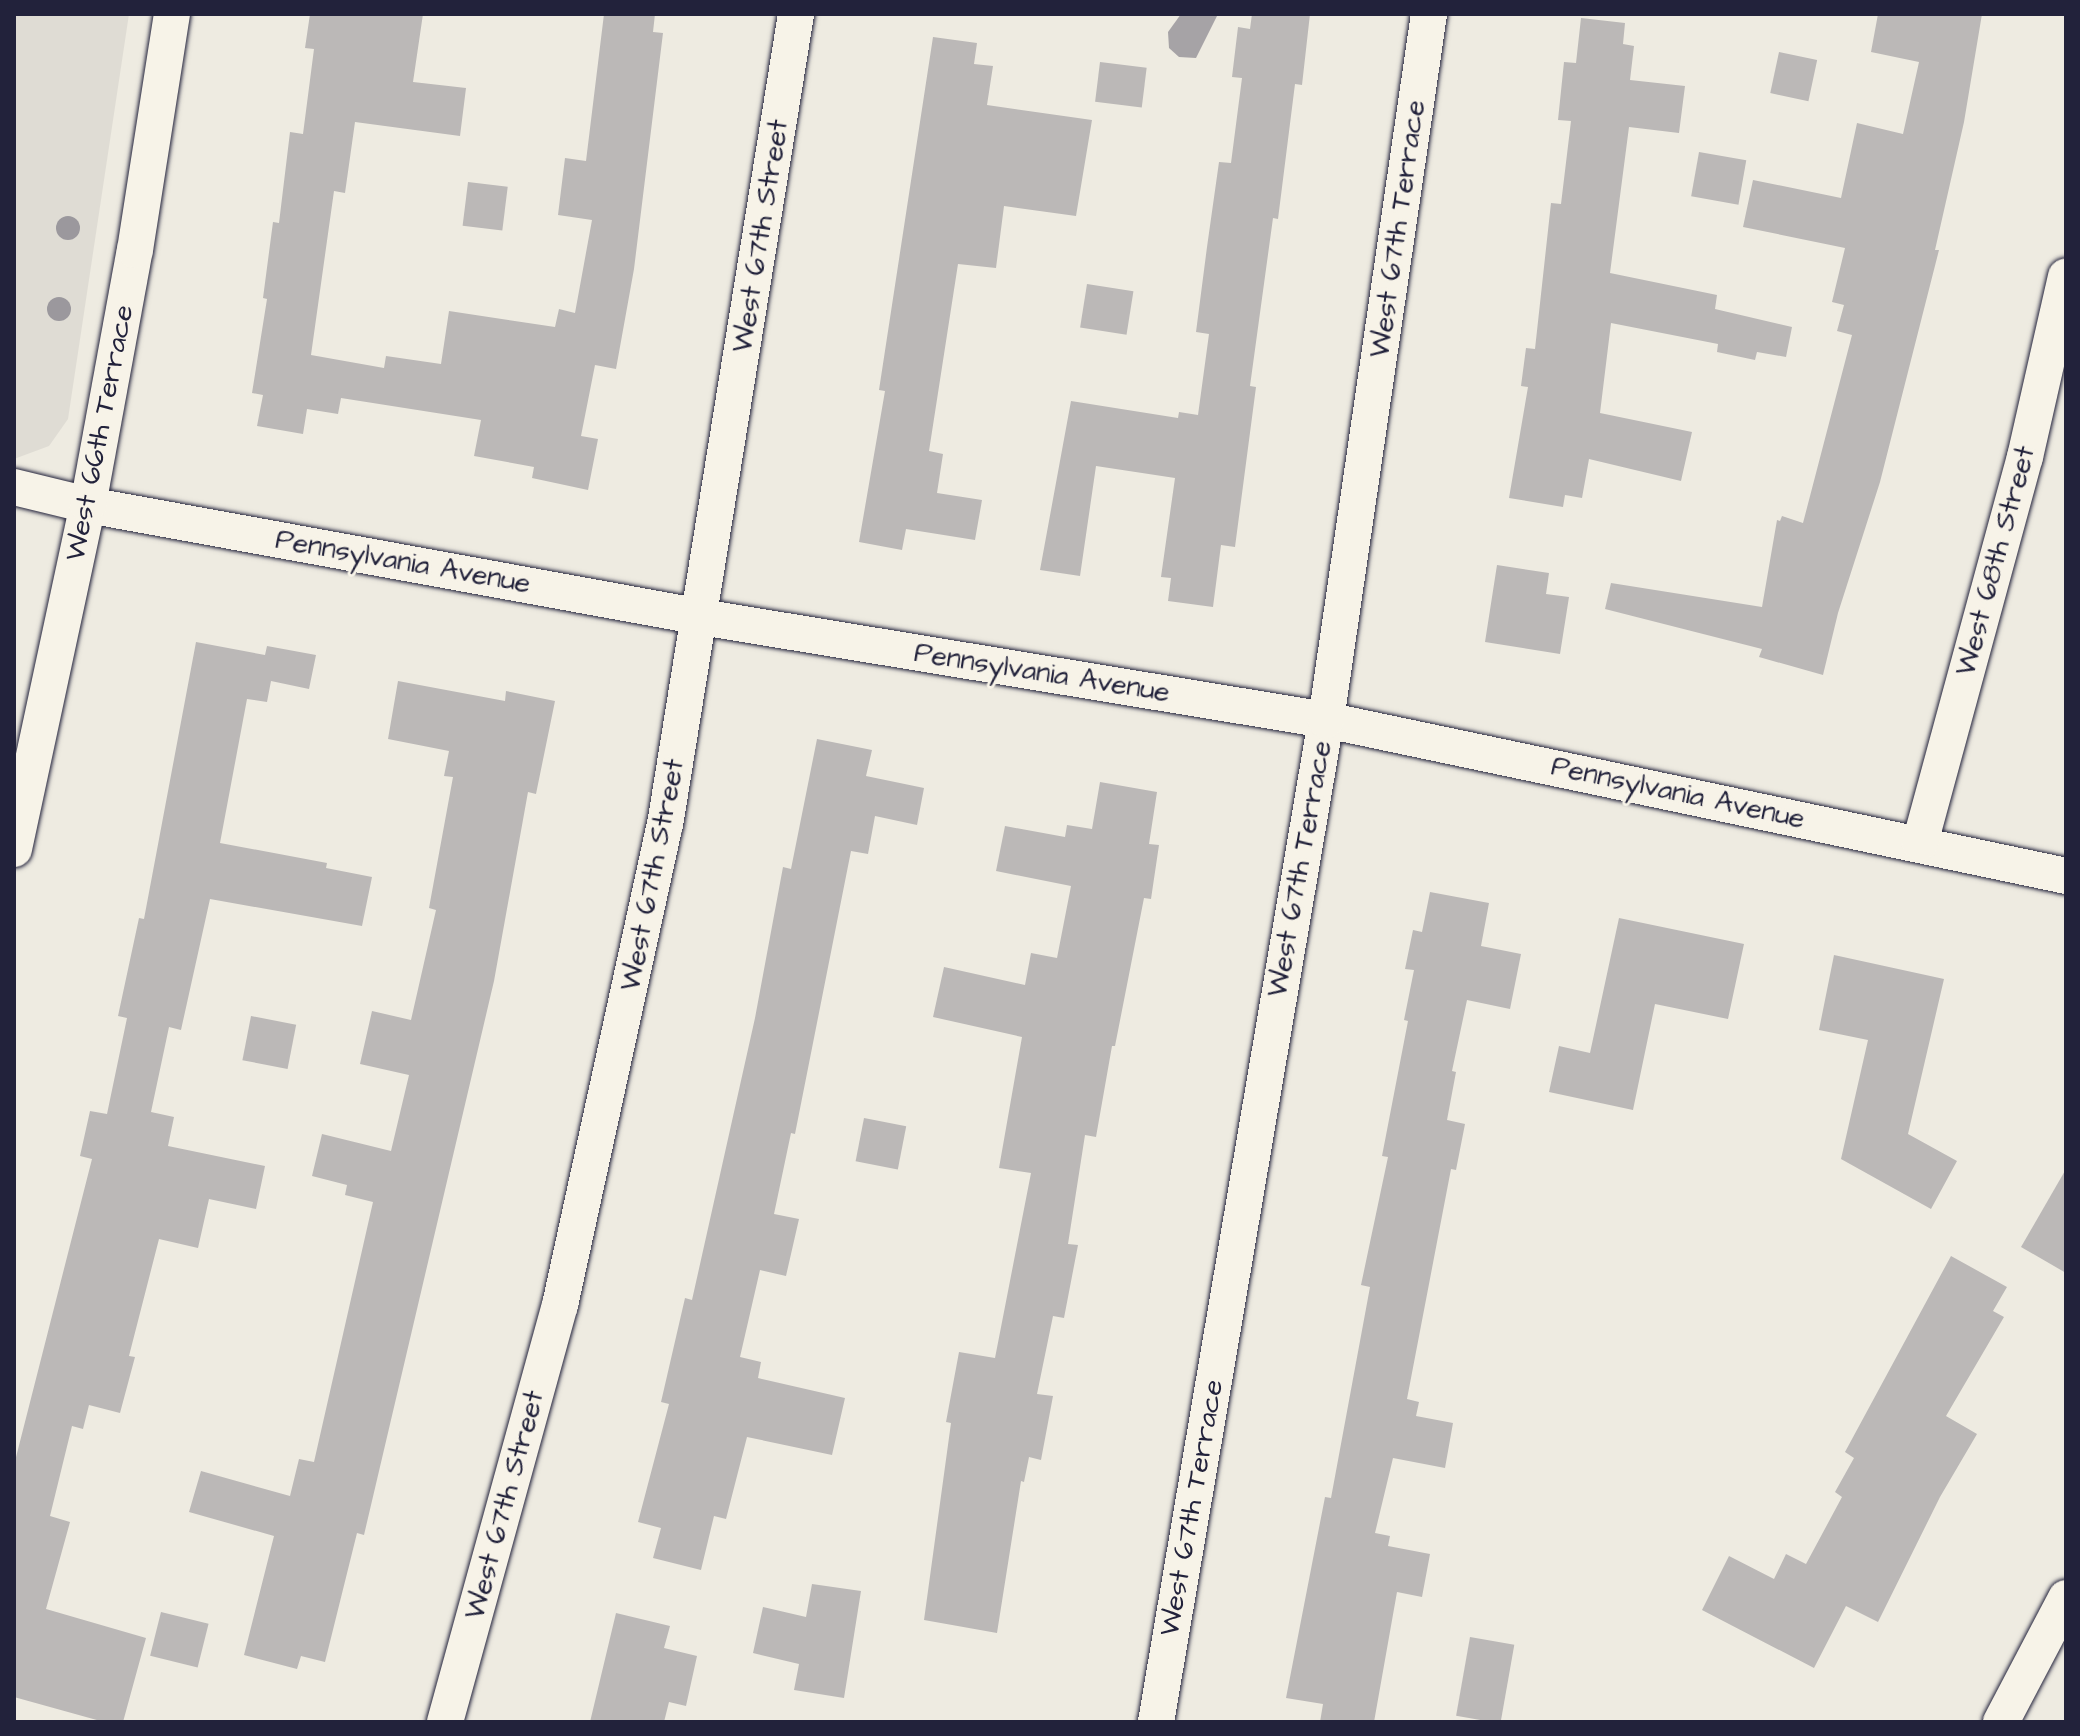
<!DOCTYPE html>
<html>
<head>
<meta charset="utf-8">
<style>
  body { margin:0 }
  #map { position:relative; width:2080px; height:1736px; overflow:hidden; background:#eeebe1; font-family:"Architects Daughter",sans-serif }
  div>[style] { position:absolute }
  .built>* { inset:0; background:#dfdcd4 }
  .water>* { inset:0; background:#a6a3a6 }
  .building>* { inset:0; background:#bbb8b7; transform-origin:0 0 }
  .roads { filter:drop-shadow(0 0 2px #22223b) drop-shadow(0 0 2px #22223b) }
  .minor>* { height:36px; margin:-18px; padding:0 18px; transform-origin:18px; border-radius:18px; background:#f7f3e8 }
  .trees>* { width:24px; height:24px; margin:-12px; border-radius:50%; background:#9b989d }
  span { translate:-50% -50%; white-space:nowrap; text-align:center; line-height:1.15; -webkit-text-stroke:6px #f7f3e8; paint-order:stroke }
  .street-label { font-size:28px; color:#22223b }
  .frame { position:absolute; inset:0; border:16px solid #22223b; pointer-events:none }
</style>
</head>
<body>
<div id="map">
  <div class="built">
    <i style="clip-path:polygon(14px 14px,129px 14px,68px 419px,49px 446px,14px 459px)"></i>
  </div>
  <div class="water">
    <i style="clip-path:polygon(1181px 14px,1218px 14px,1196px 58px,1179px 57px,1169px 48px,1168px 32px)"></i>
  </div>
  <div class="building">
    <i style="clip-path:polygon(310px 14px,423px 14px,413px 82px,466px 88px,460px 136px,355px 122px,345px 193px,334px 191px,311px 355px,384px 368px,386px 356px,441px 364px,449px 311px,555px 327px,559px 309px,575px 313px,592px 220px,558px 215px,565px 158px,586px 161px,604px 14px,655px 14px,653px 32px,663px 33px,634px 269px,616px 369px,595px 365px,581px 436px,598px 439px,588px 490px,532px 478px,534px 467px,474px 456px,481px 420px,341px 398px,338px 414px,307px 409px,303px 434px,257px 426px,263px 395px,252px 393px,267px 299px,263px 298px,273px 222px,279px 223px,290px 132px,303px 134px,314px 49px,305px 48px)"></i>
    <i style="clip-path:polygon(1252px 14px,1310px 14px,1302px 85px,1295px 84px,1278px 219px,1273px 218px,1250px 386px,1256px 387px,1235px 547px,1221px 545px,1213px 607px,1168px 601px,1171px 578px,1161px 577px,1175px 478px,1096px 466px,1080px 576px,1040px 570px,1071px 401px,1178px 418px,1179px 412px,1198px 415px,1209px 334px,1196px 332px,1207px 247px,1219px 162px,1231px 163px,1242px 78px,1232px 77px,1238px 27px,1250px 29px)"></i>
    <i style="clip-path:polygon(1878px 14px,1982px 14px,1964px 122px,1935px 250px,1939px 250px,1880px 482px,1838px 613px,1823px 675px,1759px 657px,1762px 649px,1605px 609px,1611px 583px,1762px 607px,1777px 520px,1780px 521px,1782px 516px,1803px 523px,1852px 335px,1837px 331px,1844px 305px,1832px 302px,1845px 248px,1743px 227px,1753px 180px,1841px 198px,1857px 123px,1903px 134px,1919px 62px,1871px 52px)"></i>
    <i style="clip-path:polygon(1581px 18px,1625px 23px,1623px 44px,1634px 46px,1630px 80px,1685px 86px,1679px 133px,1629px 127px,1610px 273px,1717px 295px,1715px 309px,1792px 327px,1786px 357px,1757px 352px,1755px 360px,1717px 352px,1718px 344px,1611px 323px,1600px 413px,1692px 432px,1681px 481px,1589px 459px,1582px 498px,1565px 495px,1563px 507px,1509px 498px,1528px 387px,1521px 386px,1526px 348px,1535px 349px,1551px 203px,1561px 204px,1571px 121px,1558px 120px,1564px 62px,1576px 63px)"></i>
    <i style="clip-path:polygon(933px 37px,977px 43px,974px 64px,993px 66px,987px 105px,1092px 120px,1076px 216px,1004px 206px,996px 268px,958px 264px,929px 451px,943px 454px,937px 493px,982px 500px,975px 540px,906px 529px,902px 550px,859px 542px,885px 391px,879px 390px)"></i>
    <i style="left:1779px;top:52px;width:39px;height:42px;rotate:12deg"></i>
    <i style="left:1100px;top:62px;width:47px;height:40px;rotate:7deg"></i>
    <i style="left:1699px;top:152px;width:48px;height:45px;rotate:10deg"></i>
    <i style="left:468px;top:182px;width:40px;height:44px;rotate:7deg"></i>
    <i style="left:1087px;top:284px;width:47px;height:44px;rotate:9deg"></i>
    <i style="clip-path:polygon(1497px 565px,1549px 573px,1546px 594px,1569px 597px,1560px 654px,1485px 642px)"></i>
    <i style="clip-path:polygon(196px 642px,265px 655px,267px 646px,316px 655px,309px 689px,271px 681px,267px 702px,247px 699px,220px 843px,327px 863px,326px 868px,372px 877px,362px 926px,210px 899px,181px 1030px,169px 1027px,151px 1112px,174px 1117px,168px 1146px,265px 1166px,256px 1209px,209px 1199px,198px 1248px,159px 1239px,129px 1356px,135px 1357px,120px 1413px,89px 1405px,83px 1429px,72px 1426px,50px 1516px,70px 1522px,46px 1609px,146px 1638px,123px 1722px,104px 1722px,14px 1697px,14px 1465px,92px 1159px,80px 1156px,90px 1111px,107px 1114px,127px 1018px,118px 1016px,139px 918px,144px 919px)"></i>
    <i style="clip-path:polygon(398px 681px,505px 701px,506px 691px,555px 701px,536px 794px,528px 792px,494px 981px,364px 1535px,357px 1533px,325px 1662px,301px 1656px,297px 1669px,244px 1655px,274px 1536px,189px 1512px,201px 1471px,290px 1496px,299px 1459px,314px 1462px,373px 1202px,345px 1195px,347px 1185px,312px 1176px,322px 1134px,391px 1151px,409px 1075px,360px 1064px,372px 1011px,411px 1020px,436px 910px,429px 908px,453px 777px,444px 776px,449px 751px,388px 739px)"></i>
    <i style="clip-path:polygon(817px 739px,872px 750px,866px 776px,924px 788px,917px 825px,875px 816px,868px 854px,851px 851px,795px 1134px,791px 1133px,774px 1214px,799px 1219px,786px 1276px,760px 1270px,740px 1357px,761px 1362px,758px 1378px,845px 1398px,832px 1455px,747px 1437px,726px 1519px,714px 1516px,701px 1570px,653px 1558px,661px 1528px,638px 1522px,669px 1404px,661px 1402px,685px 1298px,692px 1300px,755px 1018px,783px 867px,791px 869px)"></i>
    <i style="clip-path:polygon(1100px 782px,1157px 792px,1149px 844px,1159px 845px,1151px 899px,1144px 898px,1115px 1046px,1112px 1046px,1096px 1137px,1085px 1135px,1068px 1244px,1078px 1245px,1064px 1318px,1053px 1316px,1037px 1394px,1053px 1396px,1041px 1460px,1029px 1457px,1024px 1482px,1021px 1481px,997px 1633px,924px 1620px,951px 1423px,946px 1422px,959px 1352px,995px 1358px,1031px 1173px,999px 1168px,1022px 1037px,933px 1017px,944px 967px,1025px 985px,1031px 953px,1057px 958px,1071px 886px,996px 871px,1005px 826px,1065px 837px,1067px 825px,1092px 829px)"></i>
    <i style="clip-path:polygon(1430px 892px,1489px 903px,1481px 946px,1521px 954px,1510px 1009px,1467px 1000px,1452px 1071px,1456px 1072px,1447px 1120px,1465px 1124px,1456px 1170px,1451px 1169px,1407px 1399px,1419px 1402px,1416px 1416px,1453px 1423px,1445px 1468px,1393px 1458px,1375px 1533px,1390px 1536px,1388px 1546px,1430px 1554px,1422px 1597px,1397px 1592px,1374px 1722px,1320px 1722px,1323px 1704px,1286px 1698px,1325px 1497px,1331px 1498px,1370px 1287px,1361px 1285px,1388px 1157px,1382px 1156px,1408px 1021px,1404px 1020px,1414px 970px,1405px 969px,1413px 930px,1422px 932px)"></i>
    <i style="clip-path:polygon(1619px 918px,1744px 944px,1728px 1019px,1655px 1004px,1633px 1110px,1549px 1092px,1559px 1046px,1590px 1053px)"></i>
    <i style="clip-path:polygon(1834px 955px,1944px 979px,1908px 1134px,1957px 1161px,1931px 1209px,1841px 1159px,1868px 1040px,1819px 1030px)"></i>
    <i style="left:251px;top:1016px;width:46px;height:45px;rotate:11deg"></i>
    <i style="left:864px;top:1118px;width:43px;height:44px;rotate:11deg"></i>
    <i style="clip-path:polygon(2066px 1169px,2066px 1273px,2021px 1247px)"></i>
    <i style="clip-path:polygon(1951px 1256px,2007px 1287px,1993px 1311px,2004px 1317px,1946px 1416px,1977px 1434px,1940px 1497px,1878px 1622px,1846px 1606px,1814px 1668px,1702px 1610px,1729px 1556px,1774px 1579px,1786px 1554px,1806px 1564px,1842px 1497px,1835px 1492px,1854px 1458px,1845px 1452px)"></i>
    <i style="clip-path:polygon(812px 1584px,861px 1591px,844px 1698px,794px 1690px,799px 1664px,753px 1653px,763px 1607px,806px 1617px)"></i>
    <i style="left:161px;top:1612px;width:49px;height:45px;rotate:14deg"></i>
    <i style="clip-path:polygon(616px 1613px,670px 1626px,664px 1648px,697px 1656px,686px 1706px,669px 1702px,664px 1722px,590px 1722px)"></i>
    <i style="left:1470px;top:1637px;width:45px;height:80px;rotate:10deg"></i>
  </div>
  <div class="roads">
    <div class="minor">
      <i style="left:14px;top:487px;width:76px;rotate:13.7deg"></i>
      <i style="left:88px;top:505px;width:623px;rotate:10.35deg"></i>
      <i style="left:701px;top:617px;width:633px;rotate:9.36deg"></i>
      <i style="left:1326px;top:720px;width:756px;rotate:11.9deg"></i>
      <i style="left:1920px;top:843px;width:400px;rotate:-74.8deg"></i>
      <i style="left:2025px;top:457px;width:185px;rotate:-77.2deg"></i>
      <i style="left:14px;top:849px;width:352px;rotate:-77.9deg"></i>
      <i style="left:88px;top:505px;width:259px;rotate:-79.6deg"></i>
      <i style="left:135px;top:250px;width:239px;rotate:-81.1deg"></i>
      <i style="left:445px;top:1722px;width:433px;rotate:-74.6deg"></i>
      <i style="left:560px;top:1305px;width:491px;rotate:-77.7deg"></i>
      <i style="left:665px;top:825px;width:822px;rotate:-80.82deg"></i>
      <i style="left:1156px;top:1722px;width:1016px;rotate:-80.37deg"></i>
      <i style="left:1326px;top:720px;width:713px;rotate:-81.7deg"></i>
      <i style="left:2001px;top:1722px;width:140px;rotate:-62.3deg"></i>
    </div>
  </div>
  <div class="trees">
    <i style="left:68px;top:228px"></i>
    <i style="left:59px;top:309px"></i>
  </div>
  <div class="street-label">
    <span style="left:1398px;top:229px;rotate:-82deg">West 67th Terrace</span>
    <span style="left:761px;top:236px;rotate:-81deg">West 67th Street</span>
    <span style="left:100px;top:433px;rotate:-79deg">West 66th Terrace</span>
    <span style="left:1996px;top:561px;rotate:-75deg">West 68th Street</span>
    <span style="left:403px;top:562px;rotate:10deg">Pennsylvania Avenue</span>
    <span style="left:1042px;top:673px;rotate:9deg">Pennsylvania Avenue</span>
    <span style="left:1678px;top:793px;rotate:12deg">Pennsylvania Avenue</span>
    <span style="left:1300px;top:869px;rotate:-80deg">West 67th Terrace</span>
    <span style="left:653px;top:875px;rotate:-79deg">West 67th Street</span>
    <span style="left:505px;top:1505px;rotate:-75deg">West 67th Street</span>
    <span style="left:1192px;top:1508px;rotate:-80deg">West 67th Terrace</span>
  </div>
  <div class="frame"></div>
</div>
</body>
</html>
